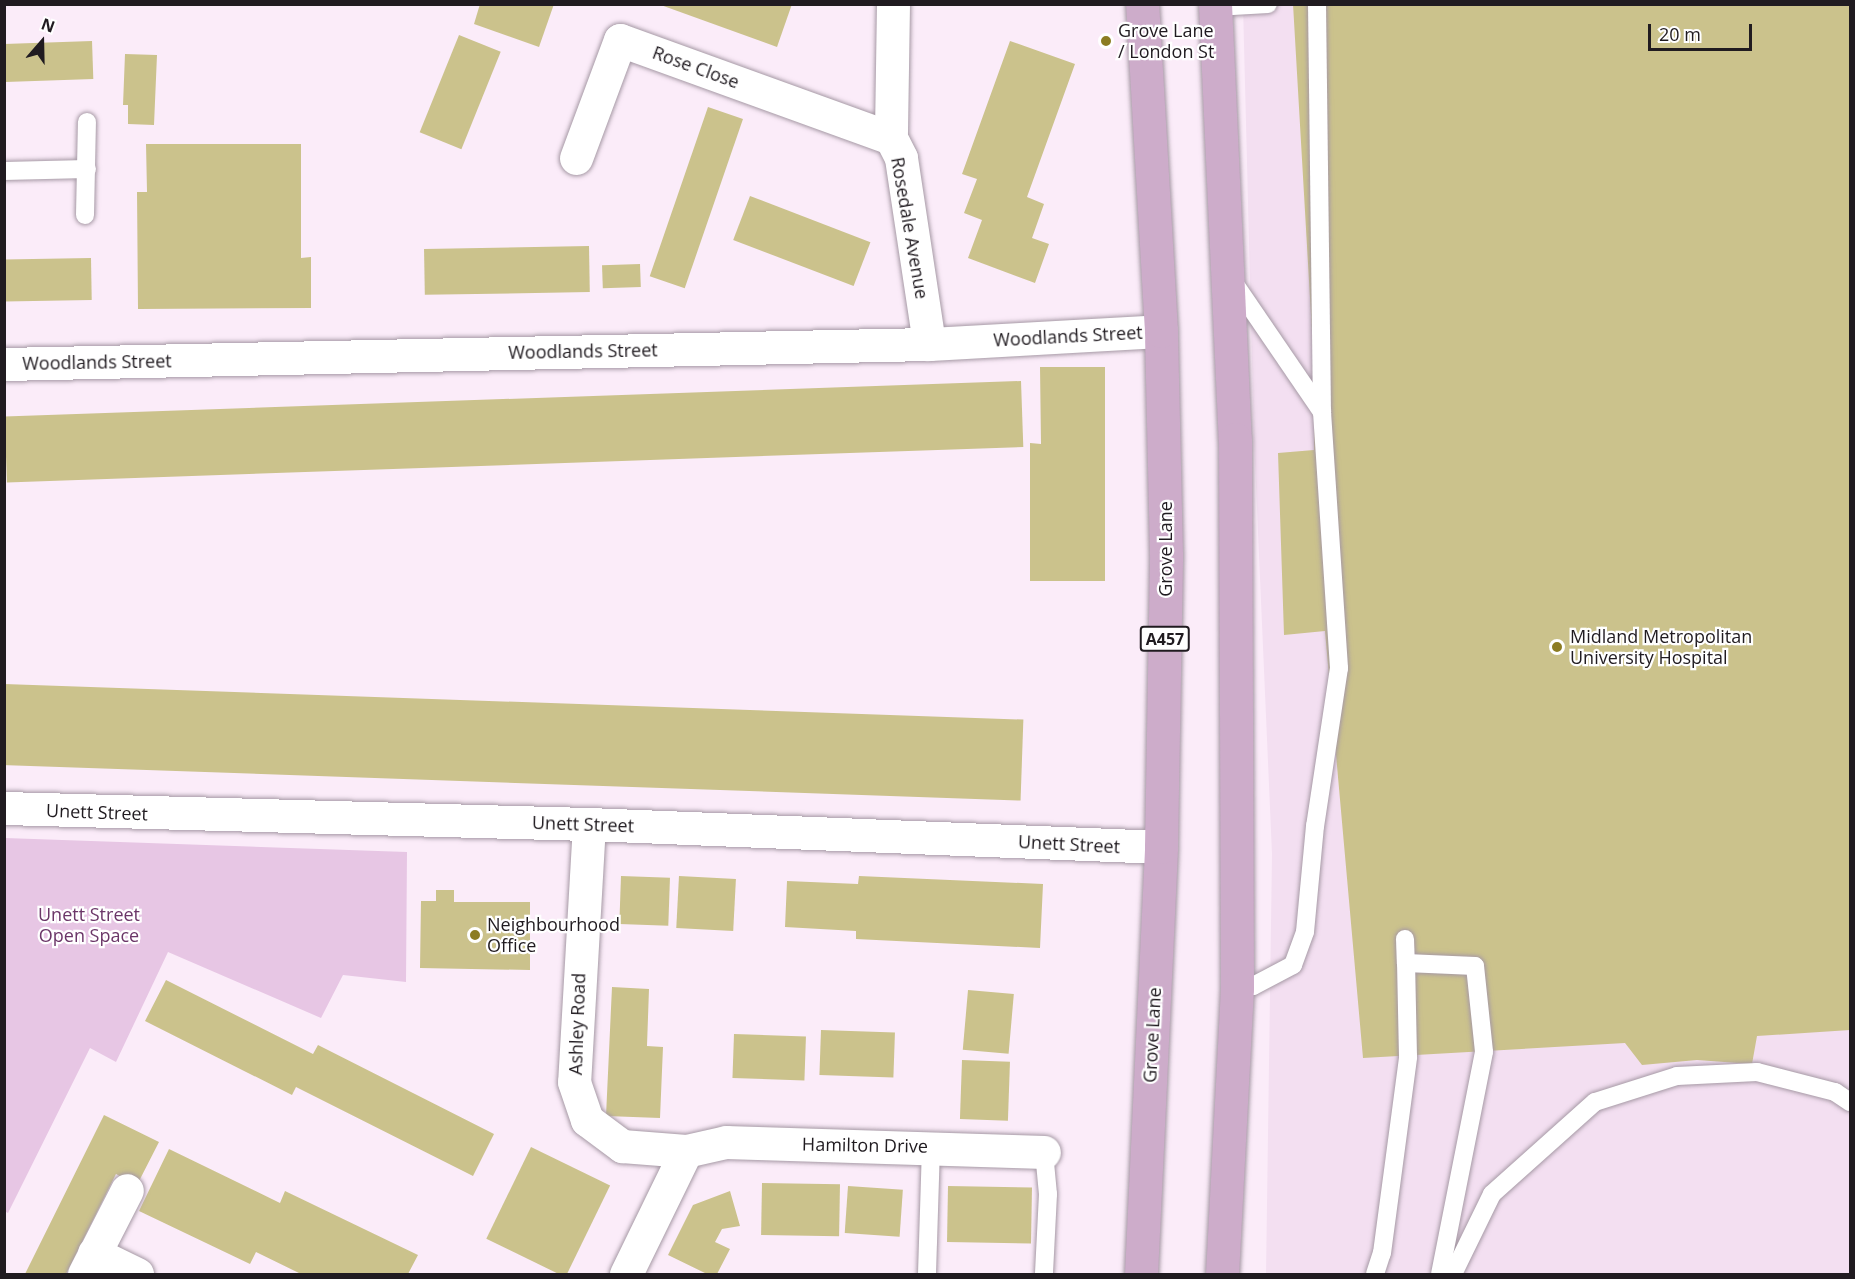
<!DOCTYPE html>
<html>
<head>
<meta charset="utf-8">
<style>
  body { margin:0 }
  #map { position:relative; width:1855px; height:1279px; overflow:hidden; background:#fbecf9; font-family:"Open Sans",sans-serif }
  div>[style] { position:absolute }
  .built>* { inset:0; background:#f3dff1 }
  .green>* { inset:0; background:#e7c6e4 }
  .building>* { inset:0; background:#cbc28c; transform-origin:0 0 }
  .roads { filter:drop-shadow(0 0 2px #a699a5) drop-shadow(0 0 2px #a699a5) }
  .service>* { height:18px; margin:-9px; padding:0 9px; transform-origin:9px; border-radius:9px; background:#fff }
  .minor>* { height:33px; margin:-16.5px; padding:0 16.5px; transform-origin:16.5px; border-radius:16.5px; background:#fff }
  .primary>* { height:33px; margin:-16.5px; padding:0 16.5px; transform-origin:16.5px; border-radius:16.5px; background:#cdacca }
  .dots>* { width:16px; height:16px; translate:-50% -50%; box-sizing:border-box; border:3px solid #fff; border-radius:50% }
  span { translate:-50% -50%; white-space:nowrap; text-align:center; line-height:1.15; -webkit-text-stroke:4.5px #fff; paint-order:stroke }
  .shield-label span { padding:2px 4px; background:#fff; border:2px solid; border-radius:4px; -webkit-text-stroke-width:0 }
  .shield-label { font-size:16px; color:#201b20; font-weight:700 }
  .poi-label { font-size:18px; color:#201b20 }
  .left { translate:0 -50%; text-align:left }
  .street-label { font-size:18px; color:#201b20 }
  .park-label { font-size:18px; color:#6b3668 }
  .frame { position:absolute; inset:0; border:6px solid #201b20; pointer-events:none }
  .north { position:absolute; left:12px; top:12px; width:60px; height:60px; -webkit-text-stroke:4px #fff; paint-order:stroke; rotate:20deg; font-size:16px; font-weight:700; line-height:24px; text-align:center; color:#201b20 }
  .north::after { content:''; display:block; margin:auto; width:21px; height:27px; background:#201b20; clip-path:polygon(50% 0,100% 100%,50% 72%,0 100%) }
  .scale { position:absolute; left:1648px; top:24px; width:104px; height:27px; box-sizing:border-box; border:3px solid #201b20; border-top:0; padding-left:8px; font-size:18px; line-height:21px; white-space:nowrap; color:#201b20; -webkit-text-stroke:4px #fff; paint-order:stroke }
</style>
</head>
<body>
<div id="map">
  <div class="built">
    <i style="clip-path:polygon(1243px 5px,1850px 5px,1850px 1274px,1266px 1274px,1272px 854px,1254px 440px)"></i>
  </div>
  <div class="green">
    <i style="clip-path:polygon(5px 838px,407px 852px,406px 982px,343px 975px,321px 1018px,168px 952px,116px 1062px,90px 1048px,8px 1213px,4px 1211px)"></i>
  </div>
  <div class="building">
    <i style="clip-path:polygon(480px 4px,554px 4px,539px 47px,474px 24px)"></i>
    <i style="clip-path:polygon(658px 4px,792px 4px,777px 47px)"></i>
    <i style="clip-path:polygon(1293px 4px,1850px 4px,1850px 1030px,1757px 1036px,1752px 1064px,1697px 1060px,1642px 1065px,1625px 1043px,1363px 1058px,1325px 631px,1284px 635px,1278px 453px,1314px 450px,1314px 367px)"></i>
    <i style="left:459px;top:35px;width:45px;height:105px;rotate:22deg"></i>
    <i style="left:92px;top:41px;width:38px;height:88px;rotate:88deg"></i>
    <i style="clip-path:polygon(1010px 41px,1075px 64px,1027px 197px,1044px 204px,1032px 238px,1049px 244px,1035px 283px,968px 258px,982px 220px,964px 213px,977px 179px,962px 174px)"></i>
    <i style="clip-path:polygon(125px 54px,157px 55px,154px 125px,128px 124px,128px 105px,123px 105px)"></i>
    <i style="left:708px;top:107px;width:37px;height:179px;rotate:19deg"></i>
    <i style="clip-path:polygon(146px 144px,301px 144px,301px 258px,311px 257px,311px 308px,138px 309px,137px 192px,147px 192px)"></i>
    <i style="left:750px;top:196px;width:129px;height:47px;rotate:21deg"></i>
    <i style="left:589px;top:246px;width:46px;height:165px;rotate:89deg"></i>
    <i style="left:91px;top:258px;width:42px;height:87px;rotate:89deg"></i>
    <i style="left:640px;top:264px;width:23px;height:38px;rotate:88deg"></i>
    <i style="clip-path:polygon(1040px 367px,1105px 367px,1105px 581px,1030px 581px,1030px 443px,1041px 444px)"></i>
    <i style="left:1021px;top:381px;width:66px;height:1017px;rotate:88deg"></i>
    <i style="left:4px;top:684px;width:1020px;height:81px;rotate:2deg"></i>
    <i style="left:621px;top:876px;width:49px;height:48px;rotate:2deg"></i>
    <i style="left:679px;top:876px;width:57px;height:52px;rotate:3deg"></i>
    <i style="clip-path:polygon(859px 876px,1043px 884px,1040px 948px,856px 939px,856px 931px,785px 927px,787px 881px,858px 884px)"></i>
    <i style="clip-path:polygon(436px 890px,454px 890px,454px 902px,530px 902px,530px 970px,420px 968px,421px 901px,436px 901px)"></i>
    <i style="clip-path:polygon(166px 980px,313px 1054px,318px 1045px,494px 1134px,473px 1176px,296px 1087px,292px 1095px,145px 1021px)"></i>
    <i style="clip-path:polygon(612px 987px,649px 989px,647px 1046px,663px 1047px,660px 1118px,606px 1116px)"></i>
    <i style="left:968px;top:990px;width:46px;height:60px;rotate:5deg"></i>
    <i style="left:821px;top:1030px;width:74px;height:45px;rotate:2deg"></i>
    <i style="left:734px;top:1034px;width:72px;height:44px;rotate:2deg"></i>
    <i style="left:962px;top:1060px;width:48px;height:59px;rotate:2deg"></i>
    <i style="clip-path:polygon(104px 1115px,159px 1142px,137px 1185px,116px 1174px,66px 1274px,25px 1274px)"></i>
    <i style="left:531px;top:1147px;width:88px;height:102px;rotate:26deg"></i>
    <i style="clip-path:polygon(169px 1149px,280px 1203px,285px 1191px,418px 1255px,408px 1274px,301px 1274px,256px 1252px,250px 1264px,139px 1211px)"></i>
    <i style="left:762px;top:1183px;width:78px;height:52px;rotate:1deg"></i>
    <i style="left:848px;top:1186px;width:55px;height:47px;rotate:4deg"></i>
    <i style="left:948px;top:1186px;width:84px;height:56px;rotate:1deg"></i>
    <i style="clip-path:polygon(730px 1191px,740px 1226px,722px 1229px,715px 1242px,730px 1249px,717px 1274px,707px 1274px,668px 1255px,693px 1205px)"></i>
  </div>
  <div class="roads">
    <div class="service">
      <i style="left:1317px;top:4px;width:408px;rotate:89.3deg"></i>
      <i style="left:1215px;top:7px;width:53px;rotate:-3.2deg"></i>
      <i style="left:4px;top:171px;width:83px;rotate:-1.4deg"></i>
      <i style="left:85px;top:215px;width:93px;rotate:-88.8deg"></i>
      <i style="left:1232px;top:280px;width:160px;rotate:55.7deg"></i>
      <i style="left:1322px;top:412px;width:257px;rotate:86.2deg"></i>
      <i style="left:1339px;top:668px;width:160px;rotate:98.6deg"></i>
      <i style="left:1315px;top:826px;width:106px;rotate:95.4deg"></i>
      <i style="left:1305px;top:932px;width:35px;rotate:110deg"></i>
      <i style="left:1293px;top:965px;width:45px;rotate:152.3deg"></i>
      <i style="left:1253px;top:986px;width:16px;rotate:173deg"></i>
      <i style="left:1405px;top:939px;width:24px;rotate:88deg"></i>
      <i style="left:1044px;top:1152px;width:42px;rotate:84.6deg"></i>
      <i style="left:1048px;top:1194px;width:80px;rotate:92.9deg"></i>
      <i style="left:927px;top:1274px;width:128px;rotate:-88.2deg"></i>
      <i style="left:1375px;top:1274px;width:22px;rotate:-72deg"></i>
      <i style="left:1382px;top:1253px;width:198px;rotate:-82.4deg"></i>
      <i style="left:1408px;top:1057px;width:94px;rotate:-91.2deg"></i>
      <i style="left:1406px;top:963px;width:69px;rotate:2.5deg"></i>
      <i style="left:1475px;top:966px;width:86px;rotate:84deg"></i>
      <i style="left:1484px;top:1052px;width:226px;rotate:101.2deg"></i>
      <i style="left:1453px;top:1274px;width:89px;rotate:-64deg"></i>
      <i style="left:1492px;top:1194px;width:138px;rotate:-41.8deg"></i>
      <i style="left:1595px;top:1102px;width:86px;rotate:-17.6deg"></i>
      <i style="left:1677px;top:1076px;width:80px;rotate:-2.9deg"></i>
      <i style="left:1757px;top:1072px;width:81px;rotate:14.4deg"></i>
      <i style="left:1835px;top:1092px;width:18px;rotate:34deg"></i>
    </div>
    <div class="minor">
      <i style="left:893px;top:4px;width:134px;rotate:90.9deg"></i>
      <i style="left:891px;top:138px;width:22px;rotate:63deg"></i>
      <i style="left:901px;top:158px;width:188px;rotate:81.4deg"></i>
      <i style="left:576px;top:158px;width:126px;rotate:-69.6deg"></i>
      <i style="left:620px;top:40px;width:288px;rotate:19.9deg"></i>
      <i style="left:4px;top:364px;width:925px;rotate:-1.24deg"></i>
      <i style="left:929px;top:344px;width:232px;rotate:-3.2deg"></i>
      <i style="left:4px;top:808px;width:585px;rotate:1.57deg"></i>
      <i style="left:589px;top:824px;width:572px;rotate:2.3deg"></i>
      <i style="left:589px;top:824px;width:258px;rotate:93.3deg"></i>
      <i style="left:574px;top:1082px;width:40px;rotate:71.1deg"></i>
      <i style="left:587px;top:1120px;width:44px;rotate:36.6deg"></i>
      <i style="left:622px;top:1146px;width:64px;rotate:4.5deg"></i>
      <i style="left:686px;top:1151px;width:137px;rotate:116deg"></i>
      <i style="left:686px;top:1151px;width:41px;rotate:-12.7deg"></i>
      <i style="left:726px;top:1142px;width:318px;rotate:1.8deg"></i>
      <i style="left:94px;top:1253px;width:48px;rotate:26deg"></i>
      <i style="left:84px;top:1274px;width:94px;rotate:-62.9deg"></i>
    </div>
    <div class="primary">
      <i style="left:1215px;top:4px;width:435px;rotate:87.4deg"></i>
      <i style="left:1235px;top:439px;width:549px;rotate:89.79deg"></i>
      <i style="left:1237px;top:988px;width:286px;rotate:93deg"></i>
      <i style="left:1141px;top:1274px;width:427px;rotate:-87.3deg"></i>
      <i style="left:1161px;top:847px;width:293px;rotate:-89deg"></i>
      <i style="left:1166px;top:554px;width:223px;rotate:-91.3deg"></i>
      <i style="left:1161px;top:331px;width:328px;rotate:-93.3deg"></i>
    </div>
  </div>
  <div class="dots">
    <i style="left:1106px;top:41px;background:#8c7c22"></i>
    <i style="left:1557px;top:647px;background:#8c7c22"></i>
    <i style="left:475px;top:935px;background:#8c7c22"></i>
  </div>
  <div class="shield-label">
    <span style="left:1165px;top:639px">A457</span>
  </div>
  <div class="poi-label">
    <span class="left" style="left:1118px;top:41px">Grove Lane<br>/ London St</span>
    <span class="left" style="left:1570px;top:647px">Midland Metropolitan<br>University Hospital</span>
    <span class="left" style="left:487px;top:935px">Neighbourhood<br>Office</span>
  </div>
  <div class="street-label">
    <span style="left:696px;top:67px;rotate:20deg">Rose Close</span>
    <span style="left:910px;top:228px;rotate:80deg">Rosedale Avenue</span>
    <span style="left:1068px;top:336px;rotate:-3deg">Woodlands Street</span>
    <span style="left:583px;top:351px;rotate:-1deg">Woodlands Street</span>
    <span style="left:97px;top:362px;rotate:-1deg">Woodlands Street</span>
    <span style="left:1165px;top:549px;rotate:-90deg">Grove Lane</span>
    <span style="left:97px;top:812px;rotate:2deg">Unett Street</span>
    <span style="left:583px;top:824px;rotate:2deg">Unett Street</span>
    <span style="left:1069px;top:844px;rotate:3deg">Unett Street</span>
    <span style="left:577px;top:1024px;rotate:-88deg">Ashley Road</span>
    <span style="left:1152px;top:1035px;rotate:-87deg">Grove Lane</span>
    <span style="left:865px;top:1145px;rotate:1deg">Hamilton Drive</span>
  </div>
  <div class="park-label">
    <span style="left:89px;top:925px">Unett Street<br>Open Space</span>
  </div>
  <div class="frame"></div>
  <div class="north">N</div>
  <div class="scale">20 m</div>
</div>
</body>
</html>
